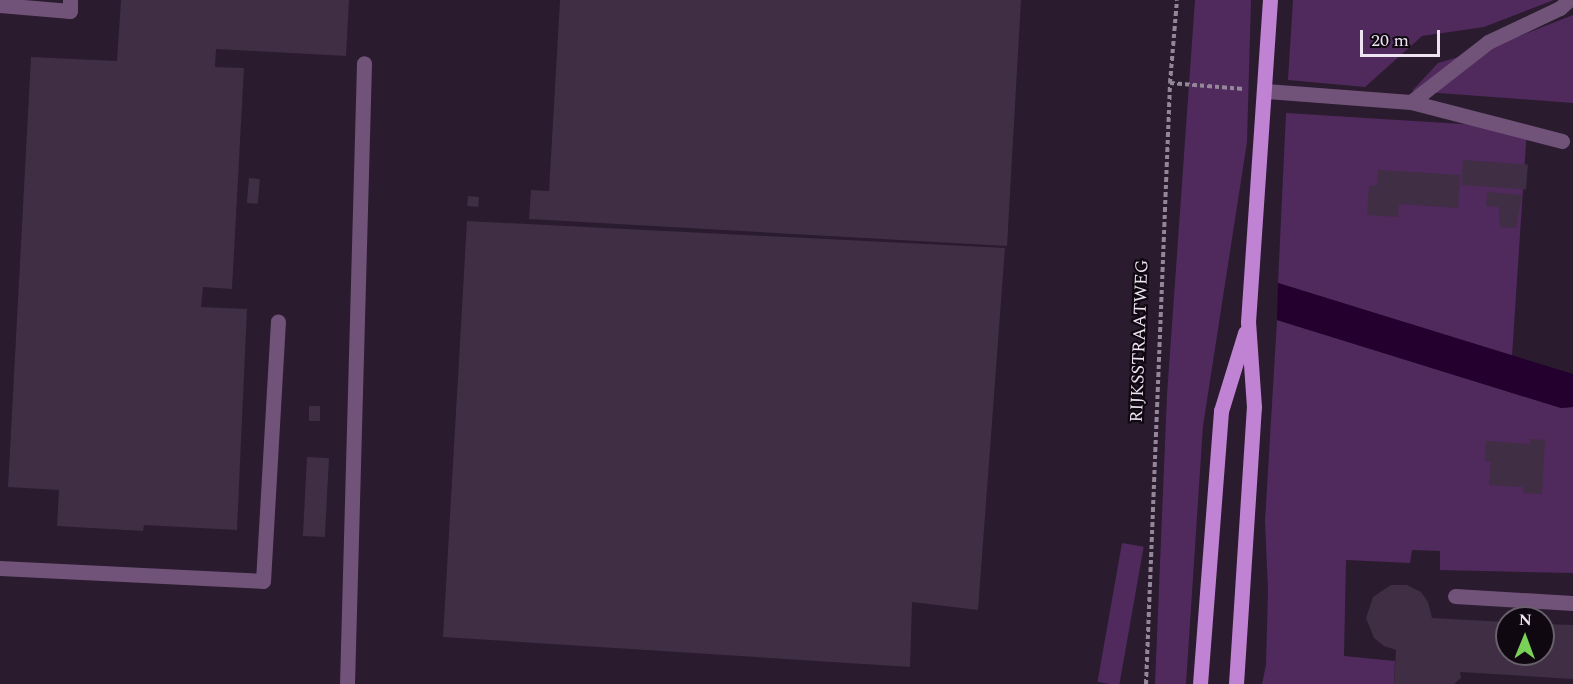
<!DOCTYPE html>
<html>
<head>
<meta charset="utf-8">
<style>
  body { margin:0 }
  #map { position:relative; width:1573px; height:684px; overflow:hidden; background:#2a1b2f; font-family:Spectral,serif }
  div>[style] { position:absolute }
  .green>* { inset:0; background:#502a5c; transform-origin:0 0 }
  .water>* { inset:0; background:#23002e }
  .building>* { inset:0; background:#3f2e44; transform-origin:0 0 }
  .path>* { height:4px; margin-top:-2px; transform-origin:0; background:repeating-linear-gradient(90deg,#948798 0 4.5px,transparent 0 7.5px) }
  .minor>* { height:15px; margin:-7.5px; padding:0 7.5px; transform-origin:7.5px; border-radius:7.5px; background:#71537a }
  .major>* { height:15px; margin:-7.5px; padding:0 7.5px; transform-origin:7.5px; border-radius:7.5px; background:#c083d4 }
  span { translate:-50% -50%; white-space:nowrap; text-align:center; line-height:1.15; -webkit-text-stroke:4.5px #0f0811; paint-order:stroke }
  .street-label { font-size:18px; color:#ede3f1 }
  .north { position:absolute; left:1495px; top:606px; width:60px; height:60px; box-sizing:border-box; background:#0f0811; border:2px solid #68606b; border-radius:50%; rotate:1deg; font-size:16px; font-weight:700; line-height:24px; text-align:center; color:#ede3f1 }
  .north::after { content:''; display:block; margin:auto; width:21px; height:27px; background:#7ad157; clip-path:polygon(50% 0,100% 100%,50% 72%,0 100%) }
  .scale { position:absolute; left:1360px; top:30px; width:80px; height:27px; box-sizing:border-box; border:3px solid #ede3f1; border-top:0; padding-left:8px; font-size:18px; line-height:21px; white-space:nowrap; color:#ede3f1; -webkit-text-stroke:4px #0f0811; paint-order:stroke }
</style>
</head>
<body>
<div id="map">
  <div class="green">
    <i style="clip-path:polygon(1195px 0,1251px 0,1247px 142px,1203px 426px,1186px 684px,1155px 684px,1167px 395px)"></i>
    <i style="clip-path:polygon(1293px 0,1554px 0,1484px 27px,1422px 36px,1365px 87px,1288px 80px)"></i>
    <i style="clip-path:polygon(1573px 15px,1573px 103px,1412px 91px,1438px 63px,1489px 48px)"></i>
    <i style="clip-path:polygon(1286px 113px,1527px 128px,1512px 356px,1278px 283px)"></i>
    <i style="clip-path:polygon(1277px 320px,1561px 408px,1573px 407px,1573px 573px,1440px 570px,1440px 551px,1412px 550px,1410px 563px,1346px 560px,1344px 656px,1395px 661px,1394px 684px,1262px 684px,1266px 665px,1268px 590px,1265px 521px)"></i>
    <i style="left:1122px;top:543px;width:22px;height:141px;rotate:10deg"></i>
  </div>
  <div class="water">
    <i style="clip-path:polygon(1278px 283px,1573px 374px,1573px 407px,1561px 408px,1277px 320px)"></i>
  </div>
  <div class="building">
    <i style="clip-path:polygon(121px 0,349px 0,346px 56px,216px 49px,215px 67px,244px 68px,232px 289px,203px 287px,201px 307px,247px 309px,237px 530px,144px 525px,143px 531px,57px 526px,59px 490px,8px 487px,31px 57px,117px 61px)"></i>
    <i style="clip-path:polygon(560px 0,1021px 0,1007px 246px,529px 219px,531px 190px,549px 191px)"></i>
    <i style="left:1463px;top:160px;width:65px;height:25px;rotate:4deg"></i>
    <i style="clip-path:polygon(1378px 170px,1460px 175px,1458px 208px,1399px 204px,1398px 217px,1367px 215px,1369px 185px,1377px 186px)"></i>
    <i style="left:249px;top:178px;width:11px;height:25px;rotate:5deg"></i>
    <i style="clip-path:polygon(1487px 192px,1522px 195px,1516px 228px,1500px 227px,1499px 207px,1486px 206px)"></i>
    <i style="left:468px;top:196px;width:11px;height:10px;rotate:5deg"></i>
    <i style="clip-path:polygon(467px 221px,1005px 248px,978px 610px,912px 602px,910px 667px,443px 637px)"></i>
    <i style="left:309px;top:406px;width:11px;height:15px"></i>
    <i style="clip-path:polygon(1530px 439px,1545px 440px,1542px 494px,1523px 493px,1523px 487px,1489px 485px,1491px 462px,1485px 461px,1486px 441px,1530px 444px)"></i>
    <i style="left:307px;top:457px;width:22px;height:79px;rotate:3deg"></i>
    <i style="clip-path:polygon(1391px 585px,1407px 585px,1421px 592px,1428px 602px,1432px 618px,1507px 622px,1507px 654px,1543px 654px,1543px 624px,1573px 625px,1573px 679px,1460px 672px,1461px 678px,1454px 684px,1394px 684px,1396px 650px,1384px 646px,1374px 638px,1366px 618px,1373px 597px)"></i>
  </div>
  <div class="path">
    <i style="left:1170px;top:83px;width:74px;rotate:4.6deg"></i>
    <i style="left:1146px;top:684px;width:601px;rotate:-87.71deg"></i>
    <i style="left:1170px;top:83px;width:83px;rotate:-85.2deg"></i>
  </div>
  <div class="minor">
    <i style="left:0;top:5px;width:70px;rotate:4.9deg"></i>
    <i style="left:70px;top:11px;width:11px;rotate:-90deg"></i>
    <i style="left:1265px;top:91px;width:146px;rotate:4.3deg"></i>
    <i style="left:1411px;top:102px;width:156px;rotate:14.5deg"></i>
    <i style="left:1411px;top:102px;width:98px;rotate:-37.9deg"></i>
    <i style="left:1488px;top:42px;width:80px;rotate:-25.3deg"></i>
    <i style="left:1560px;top:8px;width:12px;rotate:-42deg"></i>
    <i style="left:0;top:568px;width:263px;rotate:2.8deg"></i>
    <i style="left:263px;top:581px;width:260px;rotate:-86.7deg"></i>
    <i style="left:1455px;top:596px;width:118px;rotate:3.4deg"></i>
    <i style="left:347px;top:684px;width:621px;rotate:-88.43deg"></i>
  </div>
  <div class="major">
    <i style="left:1200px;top:684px;width:274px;rotate:-85.6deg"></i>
    <i style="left:1221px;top:411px;width:82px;rotate:-72.9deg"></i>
    <i style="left:1236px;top:684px;width:278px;rotate:-86.3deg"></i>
    <i style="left:1254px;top:407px;width:85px;rotate:-94deg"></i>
    <i style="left:1248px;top:322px;width:323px;rotate:-86.1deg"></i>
  </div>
  <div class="street-label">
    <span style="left:1140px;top:341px;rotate:-88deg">RIJKSSTRAATWEG</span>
  </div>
  <div class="north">N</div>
  <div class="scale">20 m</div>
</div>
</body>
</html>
